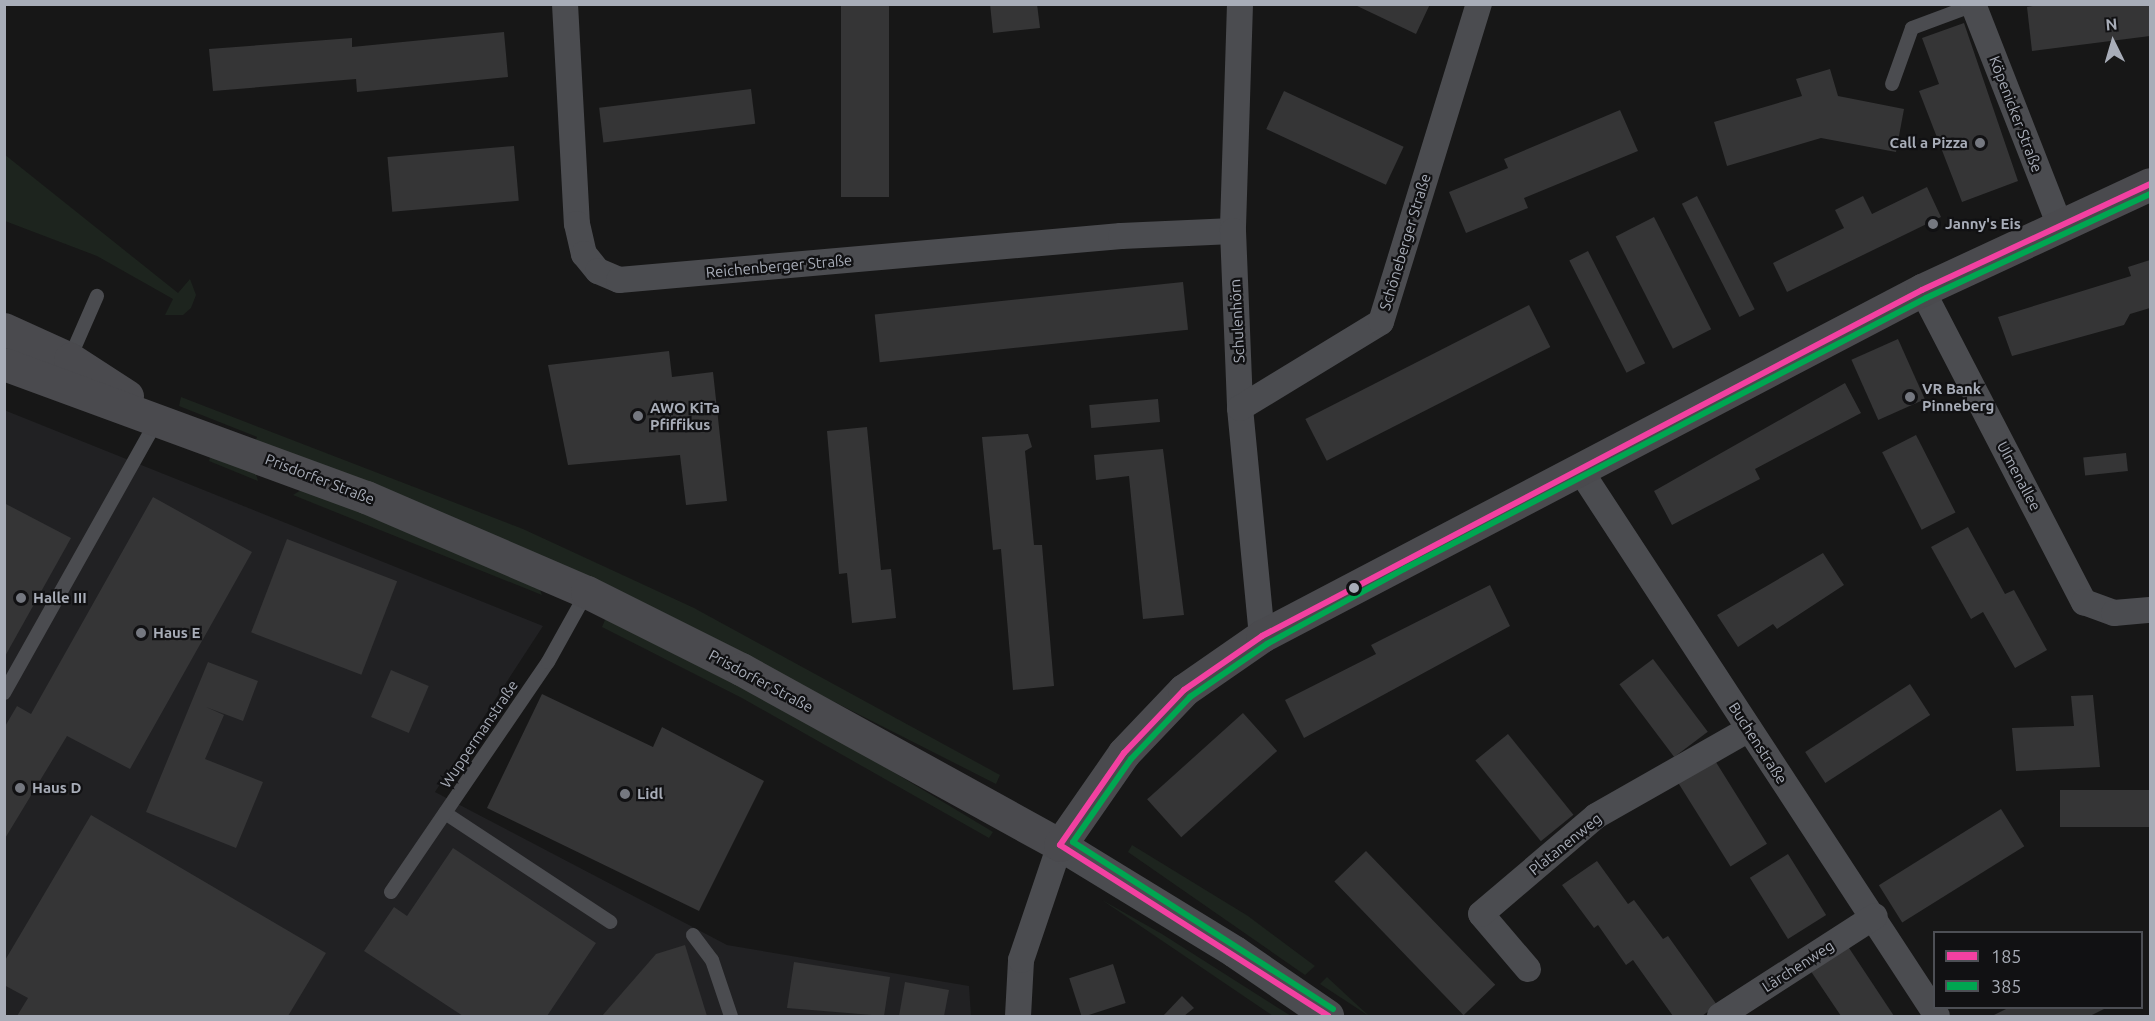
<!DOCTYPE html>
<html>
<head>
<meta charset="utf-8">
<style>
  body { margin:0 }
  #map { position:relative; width:2155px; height:1021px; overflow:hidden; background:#171717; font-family:Ubuntu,sans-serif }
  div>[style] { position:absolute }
  .built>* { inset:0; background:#212123 }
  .green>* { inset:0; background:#1d241e }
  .building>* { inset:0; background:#353536; transform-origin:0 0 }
  .service>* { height:14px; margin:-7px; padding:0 7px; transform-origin:7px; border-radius:7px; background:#4b4c50 }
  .minor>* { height:26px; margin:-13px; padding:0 13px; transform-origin:13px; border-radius:13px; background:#4b4c50 }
  .tertiary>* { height:32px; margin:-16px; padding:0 16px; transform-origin:16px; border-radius:16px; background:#4b4c50 }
  .secondary>* { height:33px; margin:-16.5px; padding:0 16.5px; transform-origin:16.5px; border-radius:16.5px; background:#4a4a4e }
  .bus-1>* { height:6px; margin:-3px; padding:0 3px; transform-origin:3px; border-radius:3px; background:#f240a1 }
  .bus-2>* { height:6px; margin:-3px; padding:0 3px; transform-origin:3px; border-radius:3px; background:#00a651 }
  .dots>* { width:16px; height:16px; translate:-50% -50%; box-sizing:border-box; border:3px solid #111113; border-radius:50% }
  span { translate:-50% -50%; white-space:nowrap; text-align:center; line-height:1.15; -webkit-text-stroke:4.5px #111113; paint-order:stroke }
  .street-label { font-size:15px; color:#a8adb8 }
  .poi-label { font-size:15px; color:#a8adb8; font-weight:700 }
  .right { translate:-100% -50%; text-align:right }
  .left { translate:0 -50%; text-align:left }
  .frame { position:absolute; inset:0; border:6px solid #a8adb8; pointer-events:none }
  .legend { position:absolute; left:1933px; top:931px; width:210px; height:78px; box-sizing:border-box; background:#111113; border:2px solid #4d4f55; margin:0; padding:8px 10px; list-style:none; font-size:18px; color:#a8adb8 }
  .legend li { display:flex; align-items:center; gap:12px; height:30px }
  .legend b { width:30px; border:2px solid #4d4f55 }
  .north { position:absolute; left:2083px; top:12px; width:60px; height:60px; -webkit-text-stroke:4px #111113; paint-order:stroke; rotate:355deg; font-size:16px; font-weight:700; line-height:24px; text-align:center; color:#a8adb8 }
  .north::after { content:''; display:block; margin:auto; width:21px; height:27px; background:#a8adb8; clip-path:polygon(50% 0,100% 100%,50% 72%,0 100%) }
</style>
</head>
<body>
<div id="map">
  <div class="built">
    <i style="clip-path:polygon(4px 410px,543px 626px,435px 792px,727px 945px,969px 986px,971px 1016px,5px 1016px)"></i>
  </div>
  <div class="green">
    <i style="clip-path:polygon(4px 154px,178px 293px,190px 279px,196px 295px,191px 308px,183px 315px,165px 315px,173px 299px,97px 256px,5px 221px)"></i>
    <i style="clip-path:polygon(181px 397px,523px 529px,694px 608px,1000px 775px,996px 784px,592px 579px,255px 442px,257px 437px,179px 406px)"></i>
    <i style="clip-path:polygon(212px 452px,254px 467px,258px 481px,209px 461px)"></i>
    <i style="clip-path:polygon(306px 487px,537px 582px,542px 595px,293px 495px)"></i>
    <i style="clip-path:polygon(605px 620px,617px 620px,747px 684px,993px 832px,989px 838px,742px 698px,602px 627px)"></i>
    <i style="clip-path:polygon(1132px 845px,1248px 916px,1315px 966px,1305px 975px,1128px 852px)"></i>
    <i style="clip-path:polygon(1102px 900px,1162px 934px,1291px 1016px,1273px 1016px)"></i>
    <i style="clip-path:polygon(1327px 977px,1369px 1016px,1320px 984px)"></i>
  </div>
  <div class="building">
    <i style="left:841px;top:4px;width:48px;height:193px"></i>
    <i style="clip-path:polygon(990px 4px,1037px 4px,1040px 28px,993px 33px)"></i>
    <i style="clip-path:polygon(1353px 4px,1430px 4px,1416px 34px)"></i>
    <i style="clip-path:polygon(2043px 4px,2150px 4px,2150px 36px,2032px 51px,2027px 7px)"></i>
    <i style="clip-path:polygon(1964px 23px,2018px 181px,1962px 202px,1919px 91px,1939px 84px,1922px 38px)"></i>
    <i style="clip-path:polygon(504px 32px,508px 77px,357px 92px,356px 79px,213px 91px,209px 49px,352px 38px,352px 47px)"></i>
    <i style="clip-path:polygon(1830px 69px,1838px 96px,1904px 109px,1896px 152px,1821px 138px,1727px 166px,1714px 122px,1802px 96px,1796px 79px)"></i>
    <i style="left:751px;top:89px;width:35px;height:153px;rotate:83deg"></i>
    <i style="left:1284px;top:91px;width:132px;height:42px;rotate:25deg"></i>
    <i style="clip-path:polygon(1620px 110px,1638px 151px,1524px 198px,1528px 208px,1466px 233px,1449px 192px,1508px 168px,1504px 159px)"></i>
    <i style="left:514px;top:146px;width:55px;height:127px;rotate:85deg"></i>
    <i style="clip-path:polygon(1927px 187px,1941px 217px,1787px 292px,1773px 263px,1844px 228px,1835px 210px,1863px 196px,1872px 214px)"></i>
    <i style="left:1697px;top:196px;width:127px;height:17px;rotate:63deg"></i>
    <i style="left:1654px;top:217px;width:126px;height:43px;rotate:63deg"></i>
    <i style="left:1588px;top:251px;width:126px;height:21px;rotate:63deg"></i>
    <i style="clip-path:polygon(2150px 260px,2150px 308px,2130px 314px,2124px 325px,2012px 356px,1998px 317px,2131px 276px,2128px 267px)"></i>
    <i style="left:1183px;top:282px;width:48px;height:310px;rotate:84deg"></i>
    <i style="left:1529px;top:305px;width:47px;height:251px;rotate:63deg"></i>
    <i style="left:1898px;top:339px;width:66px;height:51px;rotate:66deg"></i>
    <i style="clip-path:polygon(669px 351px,672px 377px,713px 372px,727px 501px,686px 505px,680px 455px,568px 465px,548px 365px)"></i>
    <i style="clip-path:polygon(1845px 383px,1861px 413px,1755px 469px,1760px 479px,1672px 525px,1654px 491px)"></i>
    <i style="left:1158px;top:399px;width:23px;height:69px;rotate:85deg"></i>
    <i style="clip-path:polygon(867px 427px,881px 570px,891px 569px,896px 618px,852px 623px,847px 573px,839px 574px,827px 431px)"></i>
    <i style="clip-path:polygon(1028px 434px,1032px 447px,1025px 451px,1034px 545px,1042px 545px,1054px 686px,1013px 690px,1001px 549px,993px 550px,982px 437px)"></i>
    <i style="left:1916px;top:435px;width:87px;height:38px;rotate:63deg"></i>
    <i style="clip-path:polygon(1163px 449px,1184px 615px,1143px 619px,1129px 476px,1096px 480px,1094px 455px)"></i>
    <i style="left:2126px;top:453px;width:18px;height:43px;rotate:84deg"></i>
    <i style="clip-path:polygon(153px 497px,252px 552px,130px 769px,67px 736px,4px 840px,4px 728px,17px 706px,31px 714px)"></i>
    <i style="clip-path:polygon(4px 503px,71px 538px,4px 658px)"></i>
    <i style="clip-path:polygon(1968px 527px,2005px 594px,2014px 590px,2047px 650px,2015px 668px,1983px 612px,1971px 619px,1931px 547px)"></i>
    <i style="left:287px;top:539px;width:118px;height:100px;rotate:21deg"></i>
    <i style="clip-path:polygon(1823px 553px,1844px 585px,1777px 629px,1773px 624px,1738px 647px,1717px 615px)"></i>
    <i style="clip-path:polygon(1490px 585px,1510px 626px,1304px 738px,1285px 700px,1376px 654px,1371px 645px)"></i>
    <i style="left:1653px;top:659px;width:91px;height:42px;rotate:53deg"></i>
    <i style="clip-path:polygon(208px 662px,258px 681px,243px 721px,206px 707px,224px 715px,205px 759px,263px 782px,236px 848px,146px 812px)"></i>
    <i style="left:391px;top:670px;width:41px;height:51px;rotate:23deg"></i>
    <i style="left:1910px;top:684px;width:37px;height:125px;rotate:57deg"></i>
    <i style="clip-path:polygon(542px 694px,653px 747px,662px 727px,764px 781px,699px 911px,487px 808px)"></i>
    <i style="clip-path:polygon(2093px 695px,2100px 767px,2016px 771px,2012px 728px,2074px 726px,2071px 696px)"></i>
    <i style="left:1243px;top:713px;width:51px;height:129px;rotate:48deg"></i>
    <i style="left:1508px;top:734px;width:104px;height:42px;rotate:51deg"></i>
    <i style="left:1714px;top:759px;width:100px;height:43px;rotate:58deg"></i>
    <i style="left:2150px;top:790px;width:37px;height:90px;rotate:90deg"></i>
    <i style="left:2001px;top:809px;width:44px;height:144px;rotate:58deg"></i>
    <i style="clip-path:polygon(91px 815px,326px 953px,288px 1016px,17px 1016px,28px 998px,4px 985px,4px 962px)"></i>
    <i style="clip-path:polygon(453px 848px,596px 943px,547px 1016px,463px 1016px,364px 951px,394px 907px,407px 916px)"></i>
    <i style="left:1366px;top:851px;width:186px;height:44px;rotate:46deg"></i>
    <i style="left:1788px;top:854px;width:72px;height:45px;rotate:58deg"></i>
    <i style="clip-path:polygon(1597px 861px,1628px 904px,1634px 900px,1663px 939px,1668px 936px,1717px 1005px,1702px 1016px,1673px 1016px,1633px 960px,1626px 965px,1598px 925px,1594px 928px,1562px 885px)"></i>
    <i style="clip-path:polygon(685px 945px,707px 1016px,602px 1016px,656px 954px)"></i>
    <i style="clip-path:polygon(1847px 945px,1894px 1016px,1841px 1016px,1810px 970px)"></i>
    <i style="clip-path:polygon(794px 962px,890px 977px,884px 1016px,787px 1008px)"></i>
    <i style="left:1113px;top:964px;width:41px;height:46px;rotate:72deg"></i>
    <i style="clip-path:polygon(905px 982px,949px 990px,944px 1016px,899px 1016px)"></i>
    <i style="clip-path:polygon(1182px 996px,1194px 1008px,1184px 1016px,1163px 1016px)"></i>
    <i style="clip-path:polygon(2008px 1008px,2106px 1008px,2090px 1016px,1992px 1016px)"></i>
  </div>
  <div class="service">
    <i style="left:1892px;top:84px;width:59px;rotate:-70.3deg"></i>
    <i style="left:1912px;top:28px;width:66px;rotate:-20.4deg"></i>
    <i style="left:69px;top:360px;width:70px;rotate:-66.4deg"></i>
    <i style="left:4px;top:693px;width:313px;rotate:-60.7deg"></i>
    <i style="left:445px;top:813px;width:198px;rotate:33.4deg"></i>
    <i style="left:391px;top:892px;width:278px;rotate:-55.7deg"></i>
    <i style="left:548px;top:662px;width:80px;rotate:-60.9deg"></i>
    <i style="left:693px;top:935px;width:31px;rotate:53deg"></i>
    <i style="left:712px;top:960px;width:59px;rotate:71.3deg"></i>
  </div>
  <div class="minor">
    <i style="left:565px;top:4px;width:220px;rotate:86.9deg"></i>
    <i style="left:577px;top:224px;width:31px;rotate:77deg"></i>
    <i style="left:584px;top:254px;width:22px;rotate:51deg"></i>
    <i style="left:598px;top:271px;width:23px;rotate:23deg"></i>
    <i style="left:619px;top:280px;width:504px;rotate:-5.01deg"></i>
    <i style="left:1121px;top:236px;width:112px;rotate:-2.6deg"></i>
    <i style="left:1240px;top:4px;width:227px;rotate:91.8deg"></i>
    <i style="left:1233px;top:231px;width:177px;rotate:87.7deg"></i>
    <i style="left:1240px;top:408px;width:229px;rotate:84.5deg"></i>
    <i style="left:1973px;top:4px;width:236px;rotate:68.6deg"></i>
    <i style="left:1922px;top:290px;width:352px;rotate:62.6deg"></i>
    <i style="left:2084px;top:602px;width:32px;rotate:20deg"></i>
    <i style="left:2114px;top:613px;width:36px;rotate:-5deg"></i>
    <i style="left:1240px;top:408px;width:165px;rotate:-31.4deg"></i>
    <i style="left:1381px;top:322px;width:333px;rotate:-72.9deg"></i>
    <i style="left:1580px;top:470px;width:652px;rotate:56.82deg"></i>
    <i style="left:1528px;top:969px;width:72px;rotate:-130.5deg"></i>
    <i style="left:1481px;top:914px;width:151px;rotate:-40.4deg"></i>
    <i style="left:1596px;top:816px;width:176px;rotate:-29.6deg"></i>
    <i style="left:1018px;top:1016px;width:56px;rotate:-86.9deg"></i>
    <i style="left:1021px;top:960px;width:121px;rotate:-71.3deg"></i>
    <i style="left:1720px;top:1016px;width:184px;rotate:-32.8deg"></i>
  </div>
  <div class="tertiary">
    <i style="left:1060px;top:845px;width:205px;rotate:31.4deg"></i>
    <i style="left:1235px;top:952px;width:113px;rotate:34.5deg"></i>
  </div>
  <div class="secondary">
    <i style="left:4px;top:329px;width:72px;rotate:24.4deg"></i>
    <i style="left:70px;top:359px;width:68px;rotate:33deg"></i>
    <i style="left:4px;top:364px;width:386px;rotate:20.2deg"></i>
    <i style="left:366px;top:497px;width:241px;rotate:23.3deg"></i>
    <i style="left:587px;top:592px;width:172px;rotate:26.6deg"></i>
    <i style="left:741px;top:669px;width:364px;rotate:28.9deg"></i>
    <i style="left:1060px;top:845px;width:112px;rotate:-55.2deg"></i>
    <i style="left:1124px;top:753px;width:87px;rotate:-46.4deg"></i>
    <i style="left:1184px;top:690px;width:95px;rotate:-34.7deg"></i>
    <i style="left:1262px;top:636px;width:745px;rotate:-27.67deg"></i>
    <i style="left:1922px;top:290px;width:251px;rotate:-24.9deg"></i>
  </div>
  <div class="bus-1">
    <i style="left:1060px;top:845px;width:112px;rotate:-55.2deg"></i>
    <i style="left:1124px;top:753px;width:87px;rotate:-46.4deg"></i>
    <i style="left:1184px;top:690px;width:95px;rotate:-34.7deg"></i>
    <i style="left:1262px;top:636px;width:745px;rotate:-27.67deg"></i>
    <i style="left:1922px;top:290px;width:251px;rotate:-24.9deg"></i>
    <i style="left:1060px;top:845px;width:318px;rotate:32.5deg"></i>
  </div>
  <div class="bus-2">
    <i style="left:1333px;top:1009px;width:309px;rotate:-147.3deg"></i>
    <i style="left:1073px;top:842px;width:101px;rotate:-55.1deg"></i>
    <i style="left:1131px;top:759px;width:86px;rotate:-46.4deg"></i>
    <i style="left:1190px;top:697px;width:93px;rotate:-34.5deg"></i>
    <i style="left:1267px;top:644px;width:156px;rotate:-28.7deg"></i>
    <i style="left:1404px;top:569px;width:588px;rotate:-27.44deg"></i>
    <i style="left:1926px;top:298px;width:247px;rotate:-24.9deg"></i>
  </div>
  <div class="dots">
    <i style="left:1980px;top:143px;background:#757880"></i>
    <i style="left:1933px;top:224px;background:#757880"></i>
    <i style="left:1910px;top:397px;background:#757880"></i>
    <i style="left:638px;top:416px;background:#757880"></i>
    <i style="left:1354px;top:588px;background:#a8adb8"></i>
    <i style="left:21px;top:598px;background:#757880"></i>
    <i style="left:141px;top:633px;background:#757880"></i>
    <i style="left:20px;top:788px;background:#757880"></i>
    <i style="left:625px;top:794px;background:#757880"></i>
  </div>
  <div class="street-label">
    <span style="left:2016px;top:114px;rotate:69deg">Köpenicker Straße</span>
    <span style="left:1405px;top:242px;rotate:-73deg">Schöneberger Straße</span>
    <span style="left:779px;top:266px;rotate:-5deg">Reichenberger Straße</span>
    <span style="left:1237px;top:321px;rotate:-93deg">Schulenhörn</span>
    <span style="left:2019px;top:476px;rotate:62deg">Ulmenallee</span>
    <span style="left:320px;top:479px;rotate:21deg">Prisdorfer Straße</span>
    <span style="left:761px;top:681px;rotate:28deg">Prisdorfer Straße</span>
    <span style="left:479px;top:734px;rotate:-56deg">Wuppermanstraße</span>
    <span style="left:1758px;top:743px;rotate:57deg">Buchenstraße</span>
    <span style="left:1565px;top:844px;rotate:-39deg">Platanenweg</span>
    <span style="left:1798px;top:966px;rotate:-33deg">Lärchenweg</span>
  </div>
  <div class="poi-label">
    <span class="right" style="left:1968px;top:143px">Call a Pizza</span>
    <span class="left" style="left:1945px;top:224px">Janny's Eis</span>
    <span class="left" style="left:1922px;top:397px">VR Bank<br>Pinneberg</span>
    <span class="left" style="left:650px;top:416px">AWO KiTa<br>Pfiffikus</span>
    <span class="left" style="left:33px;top:598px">Halle III</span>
    <span class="left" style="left:153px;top:633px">Haus E</span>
    <span class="left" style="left:32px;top:788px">Haus D</span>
    <span class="left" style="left:637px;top:794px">Lidl</span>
  </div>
  <div class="frame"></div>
  <ul class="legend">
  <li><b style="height:8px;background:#f240a1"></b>185</li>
  <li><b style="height:8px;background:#00a651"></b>385</li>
  </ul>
  <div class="north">N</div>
</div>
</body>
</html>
